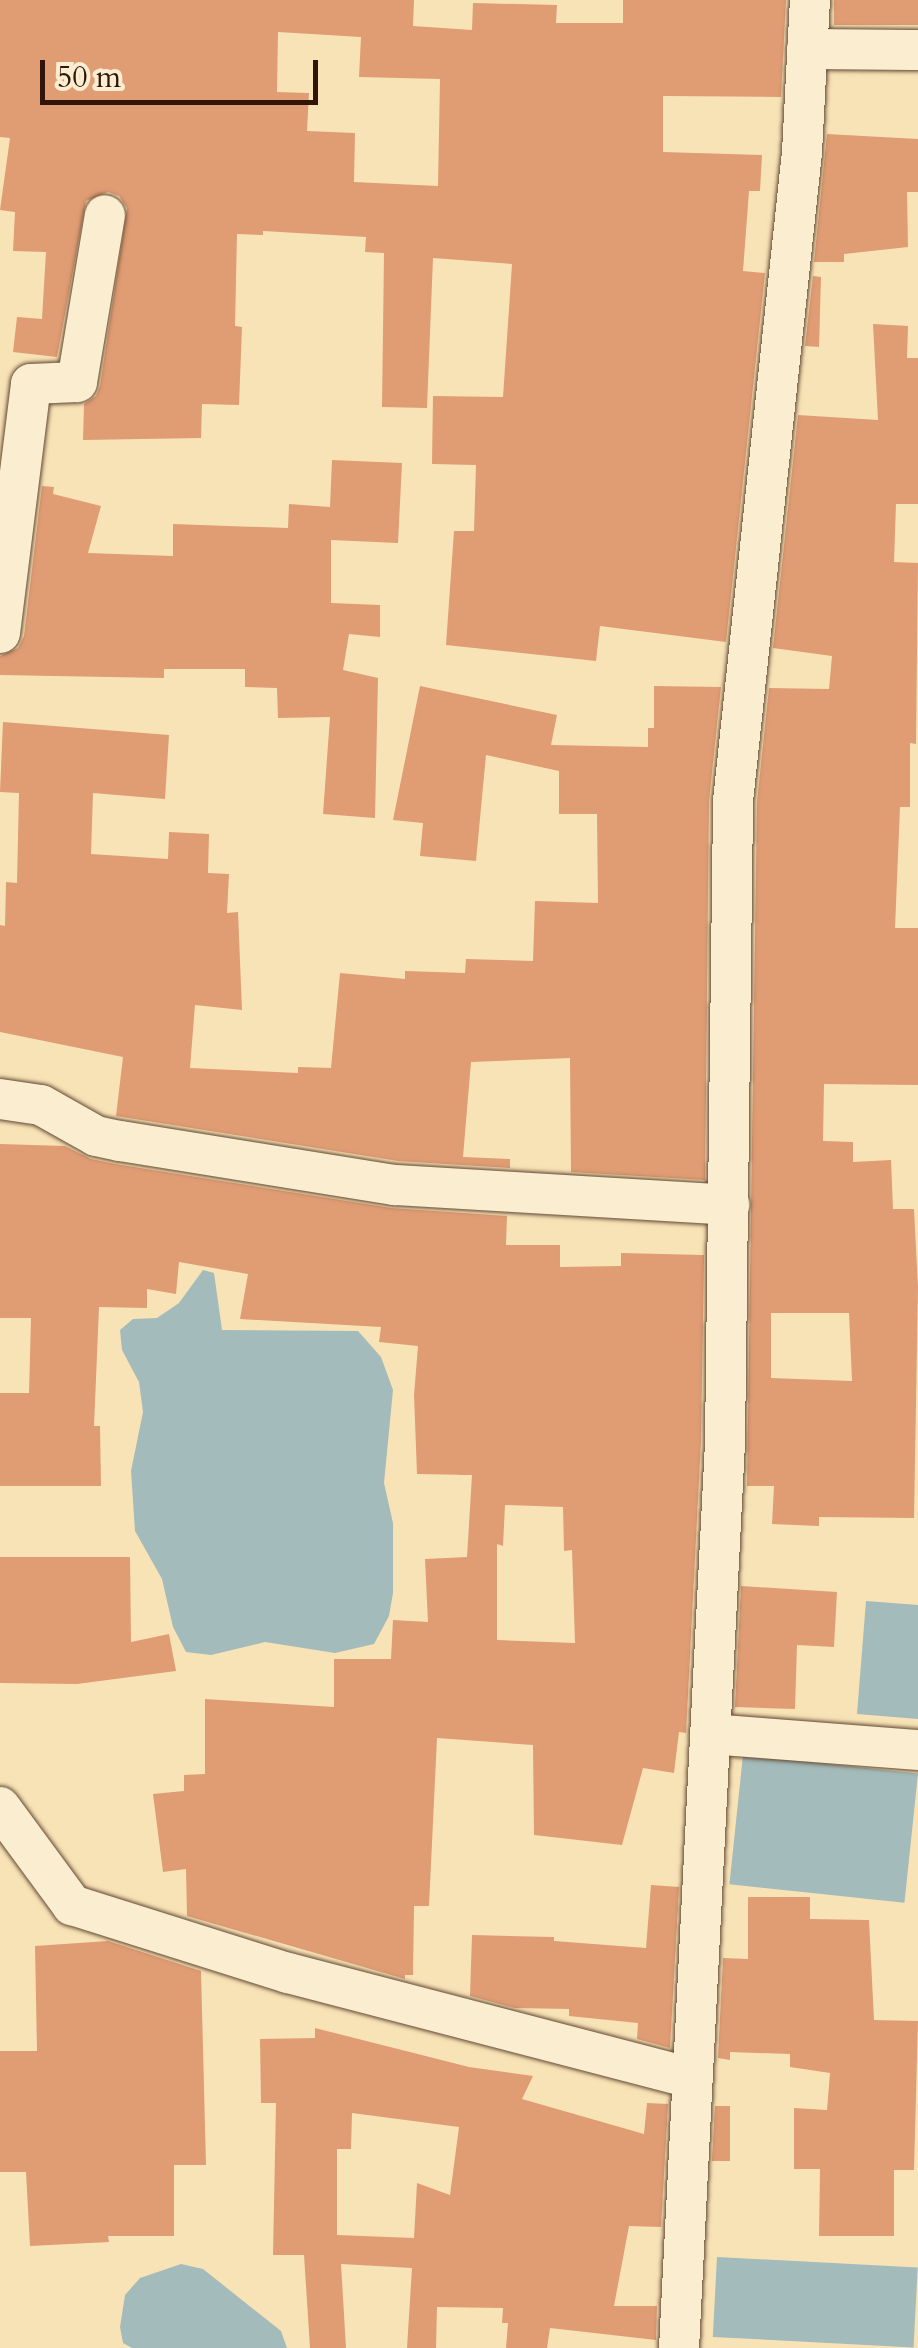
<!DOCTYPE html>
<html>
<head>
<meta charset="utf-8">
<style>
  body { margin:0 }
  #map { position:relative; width:918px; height:2348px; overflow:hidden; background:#f8e3b6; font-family:Cardo,serif }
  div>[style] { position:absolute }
  .water>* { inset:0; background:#a3bbba; transform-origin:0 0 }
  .building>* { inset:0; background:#e09c73; transform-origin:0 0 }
  .roads { filter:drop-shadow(0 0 2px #634834) drop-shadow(0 0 2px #634834) }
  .minor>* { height:40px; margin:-20px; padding:0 20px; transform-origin:20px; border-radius:20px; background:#faedd0 }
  span { translate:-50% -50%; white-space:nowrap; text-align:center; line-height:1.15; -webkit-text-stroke:10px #faedd0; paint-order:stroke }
  .scale { position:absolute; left:40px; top:60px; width:278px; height:45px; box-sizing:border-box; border:5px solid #311509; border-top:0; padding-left:12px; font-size:30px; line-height:35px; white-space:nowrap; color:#311509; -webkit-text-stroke:8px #faedd0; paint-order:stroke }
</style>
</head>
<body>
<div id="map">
  <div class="water">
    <i style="clip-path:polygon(203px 1270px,214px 1273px,222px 1330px,358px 1331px,381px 1357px,393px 1390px,384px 1483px,393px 1523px,393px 1593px,389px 1616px,374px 1644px,335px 1653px,265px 1642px,211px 1655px,186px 1652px,173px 1627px,162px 1579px,135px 1531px,131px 1471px,143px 1412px,139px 1382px,122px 1350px,120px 1330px,133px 1319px,157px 1318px,179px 1303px)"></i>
    <i style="clip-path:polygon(866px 1601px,918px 1605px,918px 1719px,857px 1714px)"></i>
    <i style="left:743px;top:1755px;width:176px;height:130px;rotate:6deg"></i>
    <i style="left:717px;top:2257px;width:201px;height:80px;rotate:3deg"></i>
    <i style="clip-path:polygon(181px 2264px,203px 2269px,281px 2331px,287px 2348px,132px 2348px,123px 2343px,120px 2327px,125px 2295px,140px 2278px)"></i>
  </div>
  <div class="building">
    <i style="clip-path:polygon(evenodd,0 0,414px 0,413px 26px,472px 30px,473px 3px,557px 5px,556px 23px,623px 23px,623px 0,786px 0,781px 97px,663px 96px,663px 152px,762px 155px,760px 191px,749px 191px,743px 271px,765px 273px,726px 642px,600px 626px,596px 661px,446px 645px,454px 531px,474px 531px,476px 465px,432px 464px,433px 396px,503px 397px,512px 264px,433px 258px,427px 408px,382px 407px,384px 253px,365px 252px,366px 237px,263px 231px,263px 235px,237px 234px,235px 326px,242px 327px,239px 405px,202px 404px,201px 438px,83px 440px,84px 404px,96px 396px,100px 386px,127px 208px,119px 196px,108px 192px,86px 201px,57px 357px,13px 352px,17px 317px,42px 319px,46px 252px,13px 251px,15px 212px,0 210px,10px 138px,0 137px,0 0,278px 32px,361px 37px,359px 77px,440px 79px,438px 186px,354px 182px,355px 133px,307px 131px,309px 93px,277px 92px,278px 32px)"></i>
    <i style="left:834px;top:0;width:84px;height:25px"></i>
    <i style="clip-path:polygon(827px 134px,918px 139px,918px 192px,907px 192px,908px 247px,844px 254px,844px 262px,814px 262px)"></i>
    <i style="clip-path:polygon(813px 276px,821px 277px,819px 347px,805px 346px)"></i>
    <i style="clip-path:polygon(evenodd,873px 324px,908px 326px,907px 358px,918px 358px,918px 504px,896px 504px,894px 562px,918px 563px,916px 744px,910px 743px,910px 807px,900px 807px,895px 928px,918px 928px,918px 1085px,824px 1084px,823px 1141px,853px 1142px,853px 1162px,891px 1160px,893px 1209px,914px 1209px,918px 1287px,914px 1518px,819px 1517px,819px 1526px,772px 1524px,774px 1486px,747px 1486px,757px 802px,769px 688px,829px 689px,832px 656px,773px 648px,798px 415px,878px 420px,873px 324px,771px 1313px,849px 1313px,852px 1381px,771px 1378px,771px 1313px)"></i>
    <i style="clip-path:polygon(332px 460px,402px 463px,398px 543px,331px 540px,331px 603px,380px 605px,380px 637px,349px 634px,343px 670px,378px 678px,375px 818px,323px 814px,330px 717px,278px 718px,277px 688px,245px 687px,245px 669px,164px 669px,164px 678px,0 675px,0 656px,18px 648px,24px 636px,42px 486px,54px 487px,53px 494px,101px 506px,88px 553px,173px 556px,173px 524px,288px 528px,289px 504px,330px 507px)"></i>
    <i style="clip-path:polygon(420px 686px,557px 715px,551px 745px,648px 747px,648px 728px,654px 728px,654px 686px,721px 687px,709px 801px,705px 1180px,571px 1172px,570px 1058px,471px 1062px,463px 1157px,510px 1159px,510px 1168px,398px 1161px,116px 1116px,123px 1057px,0 1032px,0 925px,5px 926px,6px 882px,17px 883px,19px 793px,0 792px,3px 722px,169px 735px,165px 799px,93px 793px,91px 854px,168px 859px,169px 832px,209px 834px,208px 873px,229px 874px,227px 913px,238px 912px,242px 1010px,195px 1005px,190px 1068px,298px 1073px,298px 1067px,331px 1068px,340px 973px,405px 979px,405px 971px,465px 973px,466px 959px,533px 961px,535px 901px,598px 903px,597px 814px,559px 814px,559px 771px,486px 755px,476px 861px,420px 856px,423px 823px,393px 820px)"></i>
    <i style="clip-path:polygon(evenodd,0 1144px,65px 1146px,91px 1159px,115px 1164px,391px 1208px,507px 1216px,506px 1245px,560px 1245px,560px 1267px,621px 1266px,621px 1253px,704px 1255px,701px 1441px,686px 1733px,679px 1732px,674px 1773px,643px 1768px,622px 1845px,534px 1835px,533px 1745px,437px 1738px,429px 1906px,414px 1906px,413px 1975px,405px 1975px,405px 1979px,187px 1916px,186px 1869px,163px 1872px,153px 1794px,184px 1791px,184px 1775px,205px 1774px,205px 1699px,334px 1707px,334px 1659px,391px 1659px,393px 1620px,428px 1622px,425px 1559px,467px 1557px,472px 1475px,417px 1474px,414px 1395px,418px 1346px,379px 1342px,381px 1327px,240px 1319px,248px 1274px,179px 1262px,176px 1294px,147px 1289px,147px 1308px,99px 1307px,94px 1426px,100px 1426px,101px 1486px,0 1486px,0 1393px,29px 1393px,31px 1318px,0 1318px,0 1144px,505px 1505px,563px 1507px,564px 1551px,572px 1550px,575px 1643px,497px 1640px,497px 1544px,503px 1546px,505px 1505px)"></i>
    <i style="clip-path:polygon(0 1557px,130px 1557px,131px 1642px,169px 1634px,176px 1671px,77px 1684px,0 1683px)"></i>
    <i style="clip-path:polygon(741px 1586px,837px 1592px,834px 1647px,797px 1645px,795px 1709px,735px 1707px)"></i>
    <i style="clip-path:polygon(651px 1885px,679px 1887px,670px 2048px,637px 2039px,638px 2023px,569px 2016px,569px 2009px,515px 2008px,470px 1996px,472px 1935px,554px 1937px,554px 1941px,646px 1948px)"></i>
    <i style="clip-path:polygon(748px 1897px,810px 1897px,810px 1919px,869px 1920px,874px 2020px,918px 2021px,914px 2170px,894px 2170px,894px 2236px,819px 2236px,820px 2169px,794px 2169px,794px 2108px,827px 2110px,830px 2073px,790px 2067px,790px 2054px,730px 2052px,730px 2060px,718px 2058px,723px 1958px,748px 1959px)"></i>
    <i style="clip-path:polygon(108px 1941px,201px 1971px,206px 2165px,174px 2165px,174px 2236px,108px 2236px,109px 2242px,30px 2246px,26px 2172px,0 2172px,0 2051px,37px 2051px,35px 1946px)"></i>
    <i style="clip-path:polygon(evenodd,315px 2028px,469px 2067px,533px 2076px,522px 2099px,644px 2134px,647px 2103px,668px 2104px,661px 2227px,629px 2226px,614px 2306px,657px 2306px,656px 2340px,550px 2328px,547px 2348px,506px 2348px,508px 2323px,502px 2323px,503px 2308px,437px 2307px,436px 2348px,407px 2348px,412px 2268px,341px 2264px,346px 2348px,310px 2348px,304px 2255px,273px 2255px,276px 2103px,261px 2103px,260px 2039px,315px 2038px,315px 2028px,352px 2113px,459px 2127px,450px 2195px,417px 2183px,414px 2238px,337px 2235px,337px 2149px,351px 2149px,352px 2113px)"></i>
    <i style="clip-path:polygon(715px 2106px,730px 2106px,730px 2161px,712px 2161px)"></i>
  </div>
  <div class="roads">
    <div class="minor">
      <i style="left:807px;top:49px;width:111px;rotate:0.5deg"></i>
      <i style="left:0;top:633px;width:251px;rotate:-82.9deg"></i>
      <i style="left:31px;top:384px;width:46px;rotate:-2.5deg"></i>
      <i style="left:77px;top:382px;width:169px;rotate:-80.5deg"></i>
      <i style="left:0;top:1099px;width:41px;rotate:8.3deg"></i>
      <i style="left:41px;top:1105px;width:63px;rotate:29.4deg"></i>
      <i style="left:96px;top:1136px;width:25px;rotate:12deg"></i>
      <i style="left:120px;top:1141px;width:278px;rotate:9.1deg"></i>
      <i style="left:395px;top:1185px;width:335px;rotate:3.4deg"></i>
      <i style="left:710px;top:1734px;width:209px;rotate:4.4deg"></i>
      <i style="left:0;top:1807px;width:122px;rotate:53.7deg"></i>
      <i style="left:72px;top:1905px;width:226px;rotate:17.5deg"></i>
      <i style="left:288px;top:1973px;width:415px;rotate:14.6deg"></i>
      <i style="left:679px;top:2348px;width:907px;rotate:-87.09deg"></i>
      <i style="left:725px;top:1442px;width:641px;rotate:-89.28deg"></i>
      <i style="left:733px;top:801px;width:653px;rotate:-83.93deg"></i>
      <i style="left:802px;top:152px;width:152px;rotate:-87deg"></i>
    </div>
  </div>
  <div class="scale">50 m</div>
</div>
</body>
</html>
